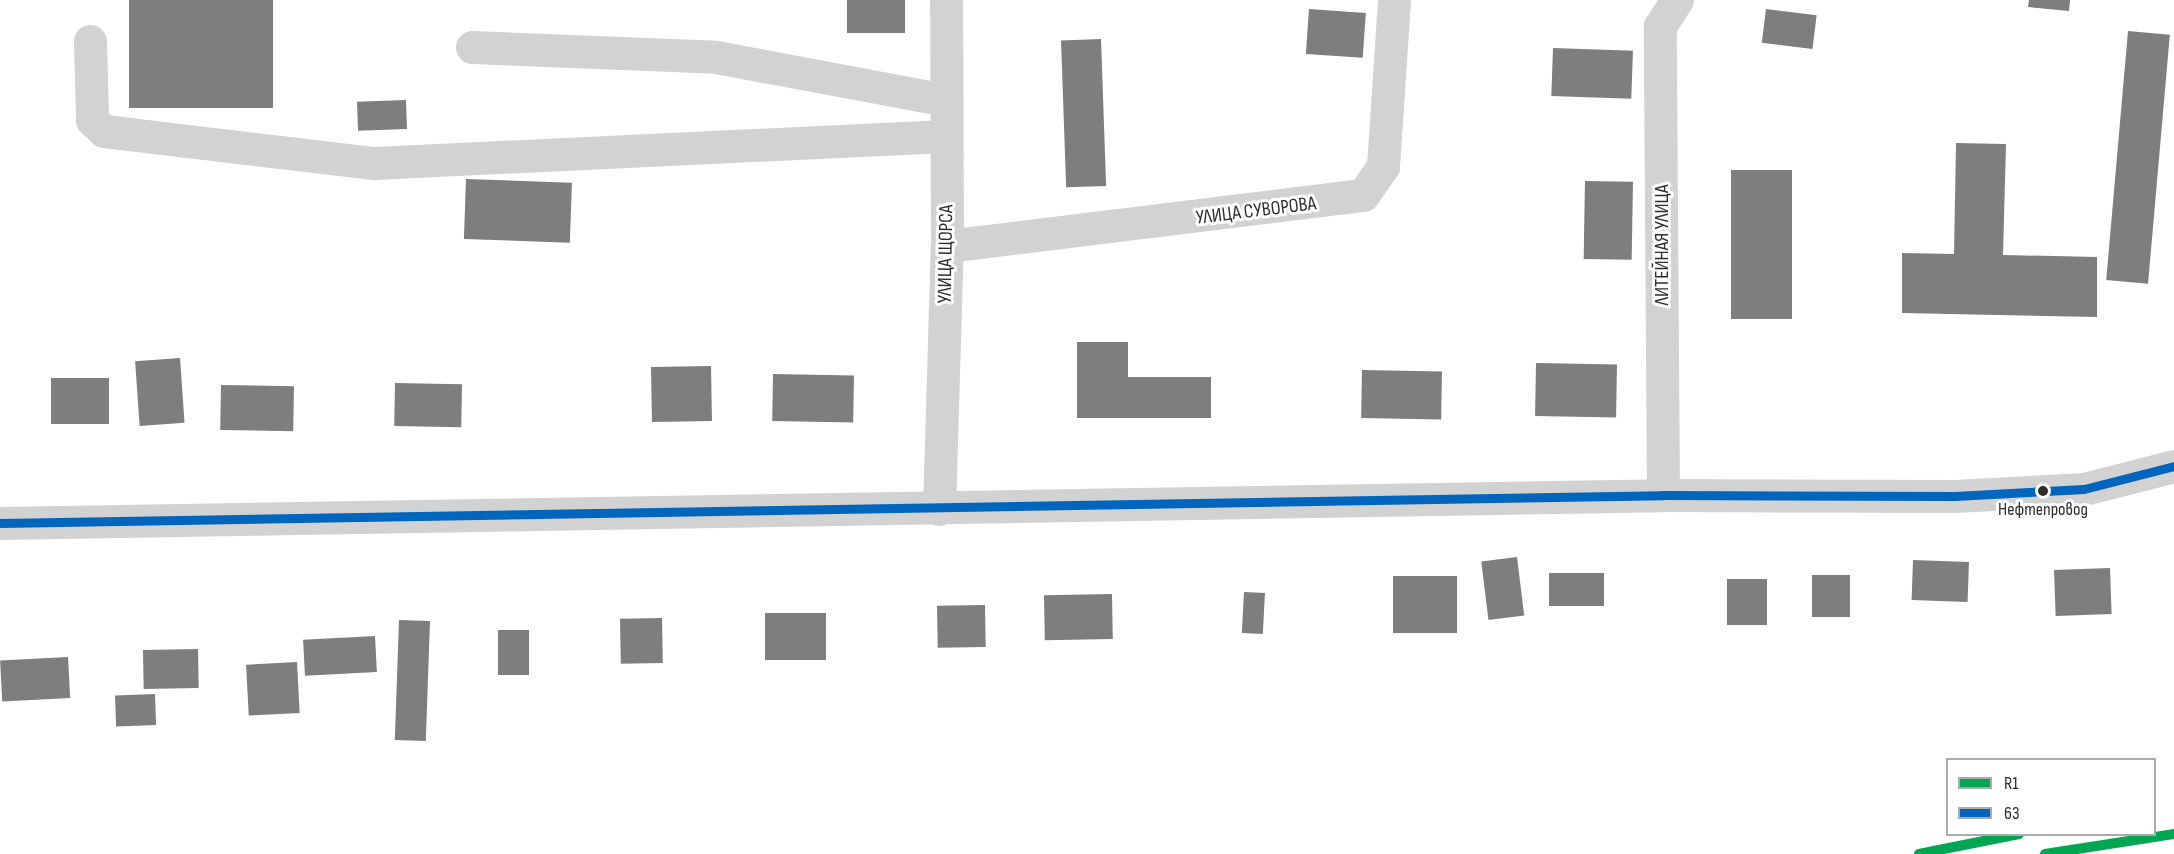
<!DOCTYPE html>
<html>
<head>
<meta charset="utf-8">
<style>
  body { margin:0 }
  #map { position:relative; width:2174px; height:854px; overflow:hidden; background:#fff; font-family:"Sofia Sans Condensed",sans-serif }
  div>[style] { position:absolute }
  .building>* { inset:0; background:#7e7e7e; transform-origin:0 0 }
  .minor>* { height:33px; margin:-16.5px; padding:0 16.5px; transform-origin:16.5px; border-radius:16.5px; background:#d2d2d2 }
  .bus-1>* { height:9px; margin:-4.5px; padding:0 4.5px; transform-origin:4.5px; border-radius:4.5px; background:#0065bd }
  .rail-1>* { height:10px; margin:-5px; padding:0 5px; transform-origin:5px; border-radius:5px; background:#00a651 }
  .dots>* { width:16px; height:16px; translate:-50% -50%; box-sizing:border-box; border:3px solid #fff; border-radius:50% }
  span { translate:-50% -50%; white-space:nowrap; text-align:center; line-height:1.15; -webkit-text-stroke:6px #fff; paint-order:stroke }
  .bus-label { font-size:18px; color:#2d2d2d }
  .street-label { font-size:20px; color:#2d2d2d }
  .legend { position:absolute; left:1946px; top:758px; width:210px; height:78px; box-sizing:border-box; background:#fff; border:2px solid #ababab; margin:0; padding:8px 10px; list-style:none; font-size:18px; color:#2d2d2d }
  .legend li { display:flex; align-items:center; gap:12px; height:30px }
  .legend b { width:30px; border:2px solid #ababab }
</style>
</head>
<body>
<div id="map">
  <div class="building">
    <i style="left:129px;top:0;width:144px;height:108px"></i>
    <i style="left:847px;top:0;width:58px;height:33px"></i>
    <i style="clip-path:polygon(2029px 0,2070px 0,2069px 11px,2028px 7px)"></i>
    <i style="left:1309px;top:9px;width:57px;height:45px;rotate:4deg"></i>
    <i style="left:1766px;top:9px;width:51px;height:34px;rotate:7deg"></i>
    <i style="left:2128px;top:31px;width:42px;height:250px;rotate:5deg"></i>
    <i style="left:1101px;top:39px;width:147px;height:40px;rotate:88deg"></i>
    <i style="left:1553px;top:48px;width:80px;height:48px;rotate:2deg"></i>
    <i style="left:406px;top:100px;width:29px;height:49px;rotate:88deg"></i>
    <i style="clip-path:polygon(1956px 143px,2006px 144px,2003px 255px,2097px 257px,2097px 317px,1902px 313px,1902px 253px,1954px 254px)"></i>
    <i style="left:1731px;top:170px;width:61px;height:149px"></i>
    <i style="left:466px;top:179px;width:106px;height:60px;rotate:2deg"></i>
    <i style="left:1585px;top:181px;width:48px;height:78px;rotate:1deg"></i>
    <i style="clip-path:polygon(1077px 342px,1128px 342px,1128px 377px,1211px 377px,1211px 418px,1077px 418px)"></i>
    <i style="left:180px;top:358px;width:65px;height:45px;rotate:86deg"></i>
    <i style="left:1536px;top:363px;width:81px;height:53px;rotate:1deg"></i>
    <i style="left:711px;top:366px;width:55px;height:60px;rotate:89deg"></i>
    <i style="left:1362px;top:370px;width:80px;height:48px;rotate:1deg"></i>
    <i style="left:773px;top:374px;width:81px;height:47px;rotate:1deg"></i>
    <i style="left:51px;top:378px;width:58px;height:46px"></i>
    <i style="left:395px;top:383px;width:67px;height:43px;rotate:1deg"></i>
    <i style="left:221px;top:385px;width:73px;height:45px;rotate:1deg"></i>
    <i style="left:1517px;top:557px;width:59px;height:36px;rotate:83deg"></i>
    <i style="left:1913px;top:560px;width:56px;height:40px;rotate:2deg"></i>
    <i style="left:2110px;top:568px;width:46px;height:56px;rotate:88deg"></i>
    <i style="left:1604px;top:573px;width:33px;height:55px;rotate:90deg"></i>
    <i style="left:1812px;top:575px;width:38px;height:42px"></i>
    <i style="left:1393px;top:576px;width:64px;height:57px"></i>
    <i style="left:1727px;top:579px;width:40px;height:46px"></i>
    <i style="left:1244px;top:592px;width:21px;height:41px;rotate:3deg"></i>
    <i style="left:1112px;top:594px;width:45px;height:68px;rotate:89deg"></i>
    <i style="left:985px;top:605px;width:42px;height:48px;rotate:89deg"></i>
    <i style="left:826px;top:613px;width:47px;height:61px;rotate:90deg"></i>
    <i style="left:662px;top:618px;width:45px;height:42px;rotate:89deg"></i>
    <i style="left:399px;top:620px;width:31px;height:120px;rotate:2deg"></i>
    <i style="left:498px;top:630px;width:31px;height:45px"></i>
    <i style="left:375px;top:636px;width:36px;height:72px;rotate:87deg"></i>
    <i style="left:198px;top:649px;width:39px;height:55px;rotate:89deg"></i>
    <i style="left:68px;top:657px;width:41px;height:68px;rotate:87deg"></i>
    <i style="left:297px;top:662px;width:51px;height:51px;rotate:87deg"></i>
    <i style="left:155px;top:694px;width:31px;height:40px;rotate:88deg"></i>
  </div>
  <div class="minor">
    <i style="left:90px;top:41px;width:79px;rotate:88.5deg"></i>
    <i style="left:92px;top:120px;width:16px;rotate:43deg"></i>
    <i style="left:104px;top:131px;width:272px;rotate:6.8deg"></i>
    <i style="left:374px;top:163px;width:572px;rotate:-2.71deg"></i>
    <i style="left:472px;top:47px;width:244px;rotate:2.3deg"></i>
    <i style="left:716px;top:57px;width:233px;rotate:10.6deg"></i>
    <i style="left:947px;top:246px;width:419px;rotate:-7deg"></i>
    <i style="left:1363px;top:195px;width:35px;rotate:-55deg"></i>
    <i style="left:1383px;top:166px;width:166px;rotate:-86.2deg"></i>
    <i style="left:1663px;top:495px;width:469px;rotate:-90.4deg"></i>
    <i style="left:1660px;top:26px;width:31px;rotate:-57deg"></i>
    <i style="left:939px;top:509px;width:263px;rotate:-88.3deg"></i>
    <i style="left:947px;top:246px;width:246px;rotate:-90.2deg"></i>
    <i style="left:0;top:523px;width:1663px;rotate:-0.96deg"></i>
    <i style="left:1663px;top:495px;width:292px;rotate:0.2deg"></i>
    <i style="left:1955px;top:496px;width:129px;rotate:-3.1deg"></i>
    <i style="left:2084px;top:489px;width:93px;rotate:-14.3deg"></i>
  </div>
  <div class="bus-1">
    <i style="left:0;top:523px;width:1663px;rotate:-0.96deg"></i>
    <i style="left:1663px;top:495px;width:292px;rotate:0.2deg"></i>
    <i style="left:1955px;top:496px;width:129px;rotate:-3.1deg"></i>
    <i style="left:2084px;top:489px;width:93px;rotate:-14.3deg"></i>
  </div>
  <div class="rail-1">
    <i style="left:1919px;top:854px;width:102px;rotate:-11.3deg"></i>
    <i style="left:2045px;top:854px;width:131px;rotate:-8.8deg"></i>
  </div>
  <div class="dots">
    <i style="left:2043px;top:491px;background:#2d2d2d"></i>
  </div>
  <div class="bus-label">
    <span style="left:2043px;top:510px">Нефтепровод</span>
  </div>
  <div class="street-label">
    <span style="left:1256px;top:211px;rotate:-7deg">УЛИЦА СУВОРОВА</span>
    <span style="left:1662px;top:245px;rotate:-90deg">ЛИТЕЙНАЯ УЛИЦА</span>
    <span style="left:946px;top:254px;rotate:-89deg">УЛИЦА ЩОРСА</span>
  </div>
  <ul class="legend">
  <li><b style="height:8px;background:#00a651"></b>R1</li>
  <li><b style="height:8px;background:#0065bd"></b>63</li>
  </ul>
</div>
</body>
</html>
